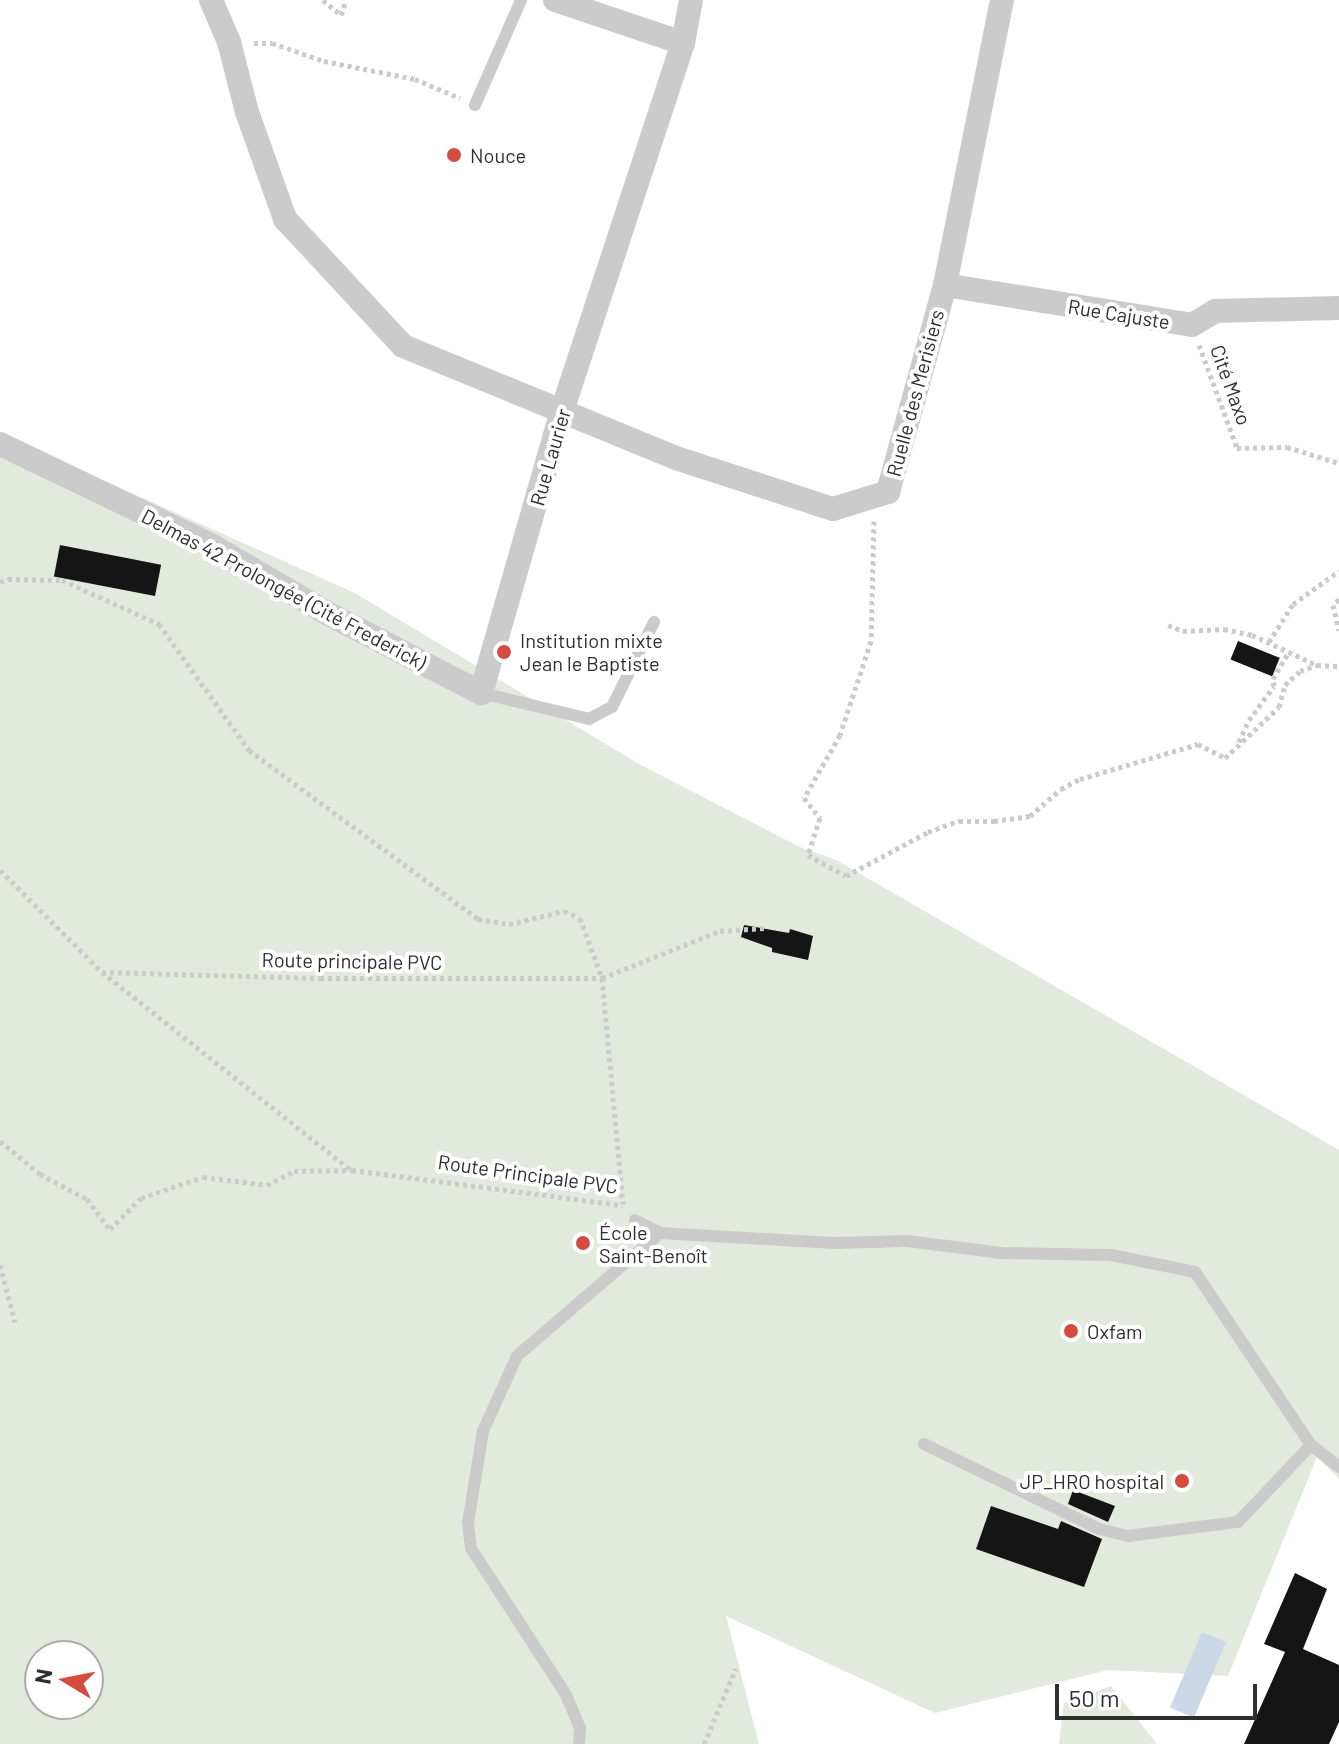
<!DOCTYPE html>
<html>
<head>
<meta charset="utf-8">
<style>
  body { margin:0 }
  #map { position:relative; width:1339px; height:1744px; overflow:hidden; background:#fff; font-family:Barlow,sans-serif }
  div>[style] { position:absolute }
  .green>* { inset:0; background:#e2eadd }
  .water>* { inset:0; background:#cad8e8; transform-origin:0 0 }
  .building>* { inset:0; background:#151515; transform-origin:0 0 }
  .path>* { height:5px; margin-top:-2.5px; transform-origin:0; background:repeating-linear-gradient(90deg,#cbcbcb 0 4px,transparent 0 8px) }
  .service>* { height:12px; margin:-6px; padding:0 6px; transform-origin:6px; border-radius:6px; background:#cbcbcb }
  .minor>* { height:24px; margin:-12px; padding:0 12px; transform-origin:12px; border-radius:12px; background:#cbcbcb }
  .dots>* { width:22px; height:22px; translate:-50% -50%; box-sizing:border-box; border:4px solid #fff; border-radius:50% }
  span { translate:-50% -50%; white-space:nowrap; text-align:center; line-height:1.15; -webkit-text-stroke:8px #fff; paint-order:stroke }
  .poi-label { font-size:20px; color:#2e2e2e }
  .left { translate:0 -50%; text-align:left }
  .right { translate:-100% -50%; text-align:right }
  .street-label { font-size:20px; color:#2e2e2e }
  .north { position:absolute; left:24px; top:1640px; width:80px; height:80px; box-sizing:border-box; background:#fff; border:2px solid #ababab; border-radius:50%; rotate:280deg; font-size:22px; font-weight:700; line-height:32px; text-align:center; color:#2e2e2e }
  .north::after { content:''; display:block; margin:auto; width:28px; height:36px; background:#d44b40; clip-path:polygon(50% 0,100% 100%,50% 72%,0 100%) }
  .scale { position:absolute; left:1055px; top:1684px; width:202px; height:36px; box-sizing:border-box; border:4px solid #2e2e2e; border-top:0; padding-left:10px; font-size:24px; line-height:28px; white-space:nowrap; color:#2e2e2e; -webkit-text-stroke:6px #fff; paint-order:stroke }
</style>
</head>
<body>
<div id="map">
  <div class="green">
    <i style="clip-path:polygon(evenodd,0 434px,355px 593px,639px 764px,800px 847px,836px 860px,1339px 1150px,1339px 1479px,1317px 1457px,1228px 1676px,1108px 1670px,935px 1713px,726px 1616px,759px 1744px,0 1744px,0 434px,40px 1656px,88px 1656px,88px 1704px,40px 1704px,40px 1656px)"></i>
    <i style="clip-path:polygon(1111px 1686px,1157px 1744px,1059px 1744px,1064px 1703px)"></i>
  </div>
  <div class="water">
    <i style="left:1202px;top:1632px;width:26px;height:82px;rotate:23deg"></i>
  </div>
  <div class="building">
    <i style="left:60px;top:545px;width:103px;height:32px;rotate:11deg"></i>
    <i style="left:1238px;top:641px;width:45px;height:20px;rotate:22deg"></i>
    <i style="clip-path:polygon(744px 925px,789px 933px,790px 929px,813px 936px,808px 960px,772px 952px,772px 948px,741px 937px)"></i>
    <i style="clip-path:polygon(1073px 1490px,1115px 1506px,1108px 1522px,1068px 1504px)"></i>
    <i style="clip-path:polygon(991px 1506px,1058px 1529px,1061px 1521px,1102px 1539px,1084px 1587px,976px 1549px)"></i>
    <i style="clip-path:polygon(1295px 1573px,1327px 1589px,1303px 1649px,1339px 1665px,1339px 1722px,1329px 1744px,1244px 1744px,1285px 1652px,1264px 1644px)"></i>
  </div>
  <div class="path">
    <i style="left:323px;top:0;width:23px;rotate:40deg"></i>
    <i style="left:341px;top:15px;width:16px;rotate:-72deg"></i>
    <i style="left:254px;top:43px;width:18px"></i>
    <i style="left:272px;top:43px;width:55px;rotate:19.1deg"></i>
    <i style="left:324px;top:61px;width:93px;rotate:11.2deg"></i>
    <i style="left:415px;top:79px;width:49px;rotate:22.9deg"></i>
    <i style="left:1199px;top:345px;width:110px;rotate:69.7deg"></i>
    <i style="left:1237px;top:448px;width:50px;rotate:-1.1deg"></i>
    <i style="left:1287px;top:447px;width:54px;rotate:17.1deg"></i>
    <i style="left:874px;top:521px;width:120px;rotate:91.4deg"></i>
    <i style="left:871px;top:641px;width:99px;rotate:108.3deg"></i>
    <i style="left:840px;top:735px;width:73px;rotate:119.7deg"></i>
    <i style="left:804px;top:798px;width:26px;rotate:51deg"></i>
    <i style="left:820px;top:818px;width:39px;rotate:108deg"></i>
    <i style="left:808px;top:855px;width:43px;rotate:28.9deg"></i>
    <i style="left:846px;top:876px;width:93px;rotate:-28.2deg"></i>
    <i style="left:928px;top:832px;width:33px;rotate:-20deg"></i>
    <i style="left:959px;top:821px;width:35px"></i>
    <i style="left:994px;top:821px;width:36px;rotate:-8deg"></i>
    <i style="left:1030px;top:816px;width:41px;rotate:-41.1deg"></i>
    <i style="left:1061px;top:789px;width:21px;rotate:-28deg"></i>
    <i style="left:1080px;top:779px;width:123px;rotate:-16.5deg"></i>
    <i style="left:1198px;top:744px;width:30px;rotate:27deg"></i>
    <i style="left:1225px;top:758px;width:74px;rotate:-43.4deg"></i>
    <i style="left:1279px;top:707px;width:23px;rotate:-75deg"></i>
    <i style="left:1285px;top:685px;width:21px;rotate:-43deg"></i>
    <i style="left:1300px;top:671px;width:18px;rotate:-19deg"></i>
    <i style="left:1317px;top:665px;width:22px;rotate:3deg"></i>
    <i style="left:0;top:582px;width:9px;rotate:-21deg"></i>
    <i style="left:8px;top:579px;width:54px;rotate:1.1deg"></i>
    <i style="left:62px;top:580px;width:107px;rotate:24.4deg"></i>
    <i style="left:159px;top:624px;width:155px;rotate:54.5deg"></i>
    <i style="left:249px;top:750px;width:285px;rotate:36.4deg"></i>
    <i style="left:478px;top:919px;width:31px;rotate:9deg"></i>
    <i style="left:509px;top:924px;width:57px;rotate:-13.3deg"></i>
    <i style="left:564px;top:911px;width:17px;rotate:24deg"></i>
    <i style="left:580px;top:918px;width:64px;rotate:69.9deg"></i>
    <i style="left:602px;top:978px;width:227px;rotate:84.7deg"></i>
    <i style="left:1339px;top:599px;width:8px;rotate:135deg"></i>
    <i style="left:1333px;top:605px;width:26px;rotate:77deg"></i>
    <i style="left:1168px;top:625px;width:16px;rotate:22deg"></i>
    <i style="left:1183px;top:631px;width:41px;rotate:-2.8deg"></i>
    <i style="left:1224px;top:629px;width:29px;rotate:12deg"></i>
    <i style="left:1252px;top:635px;width:72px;rotate:24.8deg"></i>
    <i style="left:1269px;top:642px;width:45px;rotate:-57.7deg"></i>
    <i style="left:1293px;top:604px;width:57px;rotate:-35.7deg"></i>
    <i style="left:1239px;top:742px;width:24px;rotate:-66deg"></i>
    <i style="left:1249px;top:720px;width:42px;rotate:-53.7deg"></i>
    <i style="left:1274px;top:686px;width:7px;rotate:-98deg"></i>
    <i style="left:1273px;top:679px;width:32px;rotate:-60deg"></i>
    <i style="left:0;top:870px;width:144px;rotate:45deg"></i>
    <i style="left:102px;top:972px;width:318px;rotate:38.5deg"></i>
    <i style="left:102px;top:972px;width:218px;rotate:1.6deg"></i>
    <i style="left:320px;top:978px;width:282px"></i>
    <i style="left:602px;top:978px;width:127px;rotate:-21.7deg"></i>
    <i style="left:720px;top:931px;width:44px;rotate:-3.9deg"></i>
    <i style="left:0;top:1141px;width:52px;rotate:39.5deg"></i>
    <i style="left:40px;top:1174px;width:53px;rotate:28deg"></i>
    <i style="left:87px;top:1199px;width:38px;rotate:53deg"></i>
    <i style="left:110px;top:1229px;width:44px;rotate:-45deg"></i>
    <i style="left:141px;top:1198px;width:65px;rotate:-18.7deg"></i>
    <i style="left:203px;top:1177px;width:64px;rotate:7.1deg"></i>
    <i style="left:267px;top:1185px;width:30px;rotate:-27deg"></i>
    <i style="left:294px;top:1171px;width:58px;rotate:-1deg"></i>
    <i style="left:352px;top:1170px;width:273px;rotate:7.4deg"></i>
    <i style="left:0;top:1265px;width:59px;rotate:75.3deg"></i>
    <i style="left:704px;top:1744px;width:82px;rotate:-67.2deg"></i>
  </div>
  <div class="service">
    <i style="left:475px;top:105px;width:115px;rotate:-66.3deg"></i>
    <i style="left:481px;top:693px;width:111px;rotate:13.5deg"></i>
    <i style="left:589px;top:719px;width:26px;rotate:-28deg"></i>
    <i style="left:612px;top:707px;width:95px;rotate:-63.7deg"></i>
    <i style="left:635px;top:1220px;width:28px;rotate:27deg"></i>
    <i style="left:660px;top:1233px;width:176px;rotate:3.3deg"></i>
    <i style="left:836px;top:1243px;width:71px;rotate:-1.6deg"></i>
    <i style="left:907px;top:1241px;width:95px;rotate:7.3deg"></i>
    <i style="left:1001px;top:1253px;width:110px;rotate:1deg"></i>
    <i style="left:1111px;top:1255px;width:86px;rotate:11.4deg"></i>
    <i style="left:1195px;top:1272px;width:208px;rotate:56.2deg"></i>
    <i style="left:1311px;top:1445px;width:36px;rotate:38deg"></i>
    <i style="left:924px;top:1444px;width:195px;rotate:25.9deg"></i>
    <i style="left:1099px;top:1529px;width:30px;rotate:14deg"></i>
    <i style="left:1128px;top:1536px;width:111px;rotate:-7.3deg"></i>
    <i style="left:1238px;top:1522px;width:106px;rotate:-46.5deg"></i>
    <i style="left:579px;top:1744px;width:16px;rotate:-86deg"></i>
    <i style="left:580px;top:1728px;width:38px;rotate:-113deg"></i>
    <i style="left:565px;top:1693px;width:173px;rotate:-123deg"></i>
    <i style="left:471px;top:1548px;width:25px;rotate:-97deg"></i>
    <i style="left:468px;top:1523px;width:93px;rotate:-80.7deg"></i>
    <i style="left:483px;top:1431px;width:82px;rotate:-65.6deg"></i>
    <i style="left:517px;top:1356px;width:189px;rotate:-40.7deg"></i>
  </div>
  <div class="minor">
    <i style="left:211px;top:0;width:46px;rotate:66.8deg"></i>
    <i style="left:229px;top:42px;width:72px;rotate:75.6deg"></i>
    <i style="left:247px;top:112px;width:114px;rotate:70.4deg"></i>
    <i style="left:285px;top:219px;width:173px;rotate:47.1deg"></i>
    <i style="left:403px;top:346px;width:298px;rotate:22.3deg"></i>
    <i style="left:679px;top:459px;width:162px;rotate:18deg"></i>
    <i style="left:833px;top:509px;width:58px;rotate:-17.2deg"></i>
    <i style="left:888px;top:492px;width:215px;rotate:-74.6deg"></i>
    <i style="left:945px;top:285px;width:291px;rotate:-78.7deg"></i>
    <i style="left:555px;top:0;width:135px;rotate:18.6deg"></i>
    <i style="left:945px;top:285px;width:250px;rotate:9.2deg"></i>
    <i style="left:1192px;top:325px;width:27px;rotate:-31deg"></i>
    <i style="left:1215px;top:311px;width:124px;rotate:-1.4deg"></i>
    <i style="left:0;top:444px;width:234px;rotate:25.6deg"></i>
    <i style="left:211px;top:545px;width:134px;rotate:30.4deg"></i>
    <i style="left:327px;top:613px;width:174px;rotate:27.5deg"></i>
    <i style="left:481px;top:693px;width:293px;rotate:-74deg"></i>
    <i style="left:562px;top:411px;width:387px;rotate:-71.8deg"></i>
    <i style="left:683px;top:43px;width:44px;rotate:-79.5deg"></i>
  </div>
  <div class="dots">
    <i style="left:454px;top:155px;background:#d44b40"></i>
    <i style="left:504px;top:652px;background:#d44b40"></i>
    <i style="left:583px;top:1243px;background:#d44b40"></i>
    <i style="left:1071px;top:1331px;background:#d44b40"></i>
    <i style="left:1182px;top:1481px;background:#d44b40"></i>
  </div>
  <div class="poi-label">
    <span class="left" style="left:470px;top:155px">Nouce</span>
    <span class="left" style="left:520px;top:652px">Institution mixte<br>Jean le Baptiste</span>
    <span class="left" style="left:599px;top:1244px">École<br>Saint-Benoît</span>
    <span class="left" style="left:1087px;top:1331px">Oxfam</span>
    <span class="right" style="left:1164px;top:1481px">JP_HRO hospital</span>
  </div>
  <div class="street-label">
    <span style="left:1119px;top:314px;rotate:9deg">Rue Cajuste</span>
    <span style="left:1231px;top:385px;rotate:70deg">Cité Maxo</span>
    <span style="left:915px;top:393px;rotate:-75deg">Ruelle des Merisiers</span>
    <span style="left:550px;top:457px;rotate:-74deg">Rue Laurier</span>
    <span style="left:284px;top:589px;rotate:28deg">Delmas 42 Prolongée (Cité Frederick)</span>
    <span style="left:352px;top:961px;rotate:1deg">Route principale PVC</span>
    <span style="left:528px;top:1174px;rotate:8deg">Route Principale PVC</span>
  </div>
  <div class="north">N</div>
  <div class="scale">50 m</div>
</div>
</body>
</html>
